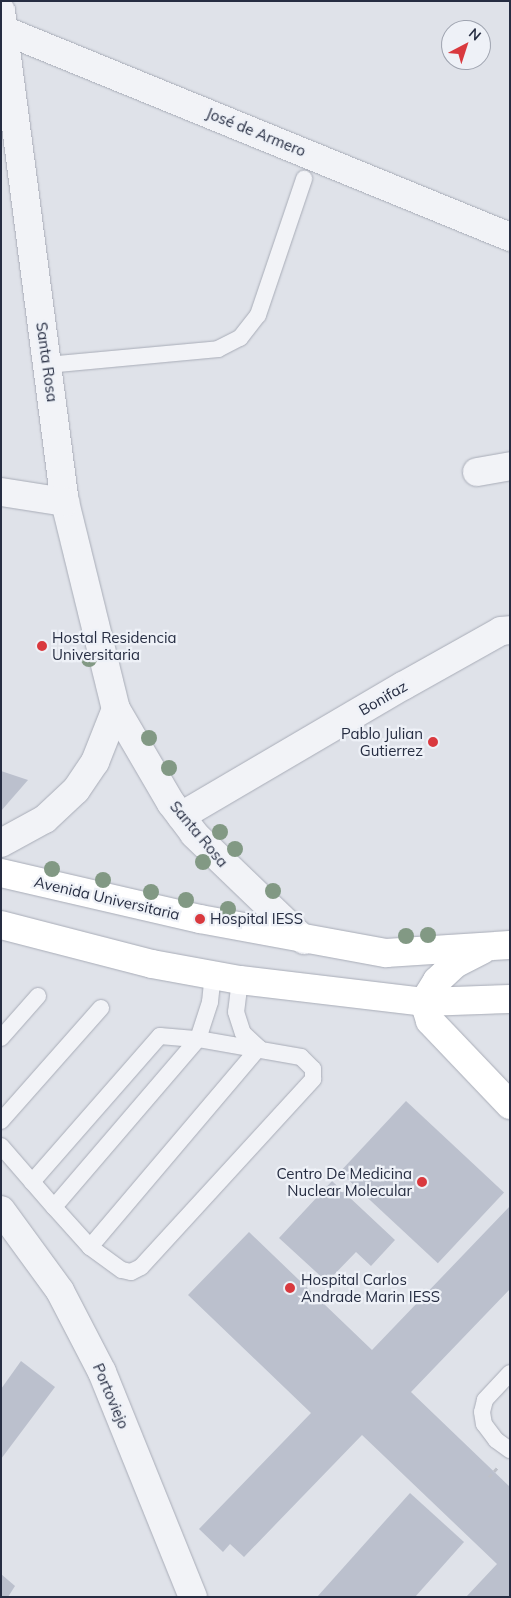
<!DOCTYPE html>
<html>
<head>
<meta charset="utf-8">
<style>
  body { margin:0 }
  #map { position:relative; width:511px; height:1598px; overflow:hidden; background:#dfe2e9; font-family:Mulish,sans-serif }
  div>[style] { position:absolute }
  .building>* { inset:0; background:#bbc0cd; transform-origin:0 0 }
  .path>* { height:3px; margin-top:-1.5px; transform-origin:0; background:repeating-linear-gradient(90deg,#bdc0c8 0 4px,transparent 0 8px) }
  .roads { filter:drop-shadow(0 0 1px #a8acb7) drop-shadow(0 0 1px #a8acb7) }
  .lane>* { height:16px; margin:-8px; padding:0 8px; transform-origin:8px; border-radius:8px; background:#f2f3f7 }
  .street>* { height:28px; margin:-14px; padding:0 14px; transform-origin:14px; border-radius:14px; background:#f2f3f7 }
  .secondary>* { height:28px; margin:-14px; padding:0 14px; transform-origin:14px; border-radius:14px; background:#fff }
  .trees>* { width:16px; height:16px; margin:-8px; border-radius:50%; background:#829984 }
  .dots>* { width:14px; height:14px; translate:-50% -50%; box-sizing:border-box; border:2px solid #eef1f7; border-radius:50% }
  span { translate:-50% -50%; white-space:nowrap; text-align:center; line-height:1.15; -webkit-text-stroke:4.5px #eef1f7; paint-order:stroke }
  .street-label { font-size:15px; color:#262d42 }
  .poi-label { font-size:15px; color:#262d42 }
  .left { translate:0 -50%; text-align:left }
  .right { translate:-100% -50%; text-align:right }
  .frame { position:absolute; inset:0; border:2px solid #262d42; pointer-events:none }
  .north { position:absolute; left:441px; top:20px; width:50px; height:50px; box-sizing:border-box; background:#eef1f7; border:1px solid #9ea3af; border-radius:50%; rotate:40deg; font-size:14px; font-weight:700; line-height:20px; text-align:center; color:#262d42 }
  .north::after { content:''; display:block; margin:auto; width:18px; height:22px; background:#d9393e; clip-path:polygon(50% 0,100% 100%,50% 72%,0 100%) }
</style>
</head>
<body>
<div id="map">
  <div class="building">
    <i style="clip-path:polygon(1px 771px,28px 780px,1px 811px)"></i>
    <i style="left:406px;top:1101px;width:134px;height:97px;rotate:43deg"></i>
    <i style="clip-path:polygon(332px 1181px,395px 1240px,371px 1266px,356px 1252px,327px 1282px,279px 1238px)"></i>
    <i style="clip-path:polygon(510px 1206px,510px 1289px,411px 1392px,510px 1487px,510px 1597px,466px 1597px,497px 1564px,362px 1435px,244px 1557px,230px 1544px,223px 1552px,199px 1529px,311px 1413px,188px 1295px,249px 1232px,372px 1350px)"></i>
    <i style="clip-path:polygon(21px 1361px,55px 1387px,1px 1459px,1px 1389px)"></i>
    <i style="clip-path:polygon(410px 1493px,464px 1542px,415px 1597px,317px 1597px)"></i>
    <i style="clip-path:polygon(1px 1574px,15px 1586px,8px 1597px,1px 1597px)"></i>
  </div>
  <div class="path">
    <i style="left:489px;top:1477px;width:13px;rotate:-48deg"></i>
  </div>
  <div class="roads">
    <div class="lane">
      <i style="left:47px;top:365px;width:172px;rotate:-5.3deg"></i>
      <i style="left:218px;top:349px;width:25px;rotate:-27deg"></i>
      <i style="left:240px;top:338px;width:29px;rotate:-52deg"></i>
      <i style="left:258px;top:315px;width:144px;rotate:-71.3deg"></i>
      <i style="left:240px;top:980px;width:32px;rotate:97deg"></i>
      <i style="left:236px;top:1012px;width:22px;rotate:72deg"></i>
      <i style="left:243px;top:1033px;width:22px;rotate:43deg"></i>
      <i style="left:1px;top:1038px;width:56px;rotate:-48.6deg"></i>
      <i style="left:1px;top:1121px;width:151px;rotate:-48.5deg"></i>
      <i style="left:1px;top:1146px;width:81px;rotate:49deg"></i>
      <i style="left:54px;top:1207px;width:54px;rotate:48deg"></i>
      <i style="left:90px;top:1247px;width:39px;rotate:36deg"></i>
      <i style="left:122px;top:1270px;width:9px;rotate:13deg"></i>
      <i style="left:131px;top:1272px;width:11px;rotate:-27deg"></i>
      <i style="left:141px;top:1267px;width:255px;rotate:-47.5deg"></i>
      <i style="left:313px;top:1079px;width:10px;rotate:-90deg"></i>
      <i style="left:313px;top:1069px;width:17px;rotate:-135deg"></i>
      <i style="left:301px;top:1057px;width:105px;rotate:-170.1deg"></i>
      <i style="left:198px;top:1039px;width:221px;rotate:130.6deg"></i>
      <i style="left:32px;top:1182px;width:194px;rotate:-48.8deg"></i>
      <i style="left:160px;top:1036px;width:38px;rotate:5deg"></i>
      <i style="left:198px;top:1039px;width:39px;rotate:-72deg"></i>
      <i style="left:210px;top:1002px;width:27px;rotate:-84deg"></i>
      <i style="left:90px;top:1247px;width:261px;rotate:-49.7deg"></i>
      <i style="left:510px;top:1373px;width:37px;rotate:133deg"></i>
      <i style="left:485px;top:1400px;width:12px;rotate:104deg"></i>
      <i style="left:482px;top:1412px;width:12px;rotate:81deg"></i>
      <i style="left:484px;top:1424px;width:20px;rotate:53deg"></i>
      <i style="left:496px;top:1440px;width:17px;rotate:36deg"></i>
    </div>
    <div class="street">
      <i style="left:1px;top:11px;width:495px;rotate:82.6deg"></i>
      <i style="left:65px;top:502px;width:213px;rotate:76.2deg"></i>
      <i style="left:116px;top:709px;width:109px;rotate:59.7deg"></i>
      <i style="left:171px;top:803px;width:39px;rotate:53deg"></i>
      <i style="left:194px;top:834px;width:153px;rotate:43.9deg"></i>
      <i style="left:1px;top:29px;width:550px;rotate:22.23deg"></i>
      <i style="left:477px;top:472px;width:34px;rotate:-10deg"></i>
      <i style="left:1px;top:492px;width:65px;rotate:8.9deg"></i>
      <i style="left:181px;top:816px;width:257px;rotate:-30.4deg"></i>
      <i style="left:403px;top:686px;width:112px;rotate:-29.3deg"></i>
      <i style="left:501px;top:631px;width:9px;rotate:-6deg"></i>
      <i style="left:1px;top:843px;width:50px;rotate:-28.6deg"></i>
      <i style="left:45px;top:819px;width:42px;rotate:-43.1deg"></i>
      <i style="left:76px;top:790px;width:34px;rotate:-56deg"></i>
      <i style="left:95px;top:762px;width:57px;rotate:-68.4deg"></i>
      <i style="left:1px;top:1210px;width:100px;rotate:53.9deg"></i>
      <i style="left:60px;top:1291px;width:91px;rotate:62.6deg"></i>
      <i style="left:102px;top:1372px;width:243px;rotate:68deg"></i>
    </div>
    <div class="secondary">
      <i style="left:1px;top:873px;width:204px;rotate:13deg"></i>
      <i style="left:200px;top:919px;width:189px;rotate:10.4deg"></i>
      <i style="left:386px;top:953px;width:124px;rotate:-3.7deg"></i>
      <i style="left:1px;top:925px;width:156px;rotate:14.5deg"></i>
      <i style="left:152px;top:964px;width:89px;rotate:10.3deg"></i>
      <i style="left:240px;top:980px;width:185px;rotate:6.8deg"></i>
      <i style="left:424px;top:1002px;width:86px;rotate:-2deg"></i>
      <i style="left:482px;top:950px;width:29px;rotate:153deg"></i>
      <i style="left:456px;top:963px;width:26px;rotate:137deg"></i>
      <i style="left:437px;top:981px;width:25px;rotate:122deg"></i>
      <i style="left:424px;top:1002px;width:20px;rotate:72deg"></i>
      <i style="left:430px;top:1021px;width:116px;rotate:46.4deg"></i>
    </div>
  </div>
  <div class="trees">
    <i style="left:89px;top:659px"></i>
    <i style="left:149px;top:738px"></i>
    <i style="left:169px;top:768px"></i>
    <i style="left:220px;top:832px"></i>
    <i style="left:235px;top:849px"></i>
    <i style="left:203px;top:862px"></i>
    <i style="left:52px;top:869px"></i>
    <i style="left:103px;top:880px"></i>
    <i style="left:273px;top:891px"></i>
    <i style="left:151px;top:892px"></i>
    <i style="left:186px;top:900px"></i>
    <i style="left:228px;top:909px"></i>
    <i style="left:428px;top:935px"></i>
    <i style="left:406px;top:936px"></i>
  </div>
  <div class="dots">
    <i style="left:42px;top:646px;background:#d9393e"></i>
    <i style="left:433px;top:742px;background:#d9393e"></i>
    <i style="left:200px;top:919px;background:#d9393e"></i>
    <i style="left:422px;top:1182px;background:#d9393e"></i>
    <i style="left:290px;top:1288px;background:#d9393e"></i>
  </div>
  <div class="street-label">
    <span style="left:256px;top:132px;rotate:22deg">José de Armero</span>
    <span style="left:47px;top:362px;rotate:82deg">Santa Rosa</span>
    <span style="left:383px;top:698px;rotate:-30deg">Bonifaz</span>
    <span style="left:199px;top:834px;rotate:50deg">Santa Rosa</span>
    <span style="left:107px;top:898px;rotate:13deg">Avenida Universitaria</span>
    <span style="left:111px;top:1396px;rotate:67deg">Portoviejo</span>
  </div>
  <div class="poi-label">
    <span class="left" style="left:52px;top:646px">Hostal Residencia<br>Universitaria</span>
    <span class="right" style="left:423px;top:742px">Pablo Julian<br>Gutierrez</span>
    <span class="left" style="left:210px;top:919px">Hospital IESS</span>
    <span class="right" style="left:412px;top:1182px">Centro De Medicina<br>Nuclear Molecular</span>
    <span class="left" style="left:301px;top:1288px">Hospital Carlos<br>Andrade Marin IESS</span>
  </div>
  <div class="frame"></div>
  <div class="north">N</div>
</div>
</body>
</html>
